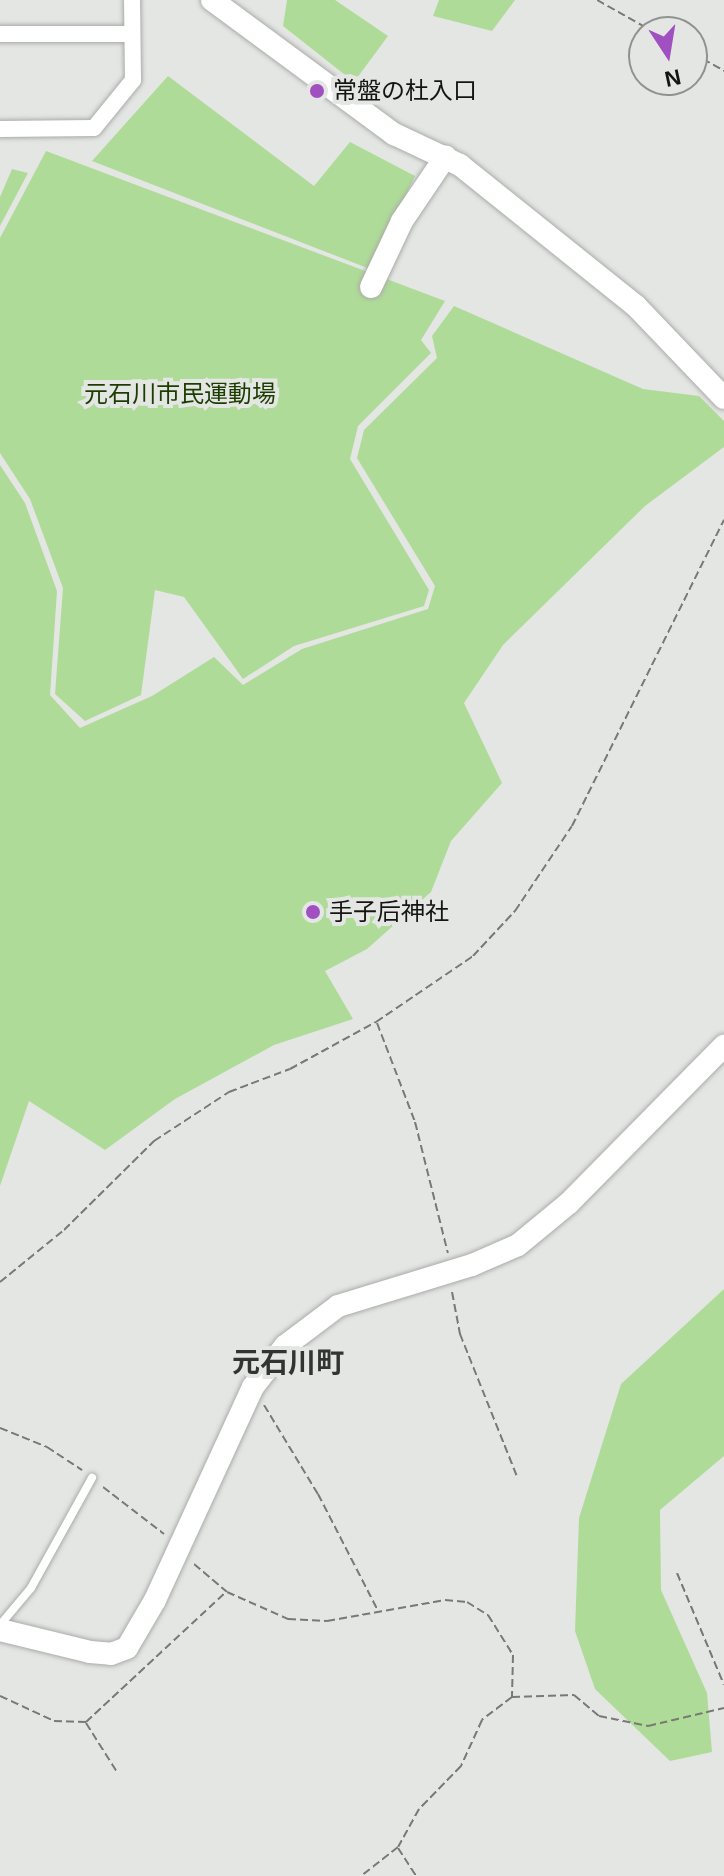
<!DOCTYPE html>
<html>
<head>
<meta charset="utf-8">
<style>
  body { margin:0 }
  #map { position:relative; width:724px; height:1876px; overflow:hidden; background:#e4e6e3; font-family:Arial,"Noto Sans JP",sans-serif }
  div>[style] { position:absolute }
  .green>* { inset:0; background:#afdb98 }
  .path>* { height:2px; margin-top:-1px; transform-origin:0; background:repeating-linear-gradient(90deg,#787977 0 8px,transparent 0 12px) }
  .roads { filter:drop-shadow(0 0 2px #aaaca9) drop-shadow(0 0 2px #aaaca9) }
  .lane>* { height:8px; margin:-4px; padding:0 4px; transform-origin:4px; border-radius:4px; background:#fff }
  .street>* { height:16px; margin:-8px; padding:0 8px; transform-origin:8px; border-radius:8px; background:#fff }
  .secondary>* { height:22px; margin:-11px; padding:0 11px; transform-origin:11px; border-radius:11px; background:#fff }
  .dots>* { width:22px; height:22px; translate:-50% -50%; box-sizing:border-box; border:4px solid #e4e6e3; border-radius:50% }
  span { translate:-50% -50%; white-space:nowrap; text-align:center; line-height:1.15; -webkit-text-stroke:8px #e4e6e3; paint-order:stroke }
  .poi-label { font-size:24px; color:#141413 }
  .left { translate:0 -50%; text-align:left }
  .park-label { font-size:24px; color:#1c3d01 }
  .quarter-label { font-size:28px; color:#333432; font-weight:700 }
  .north { position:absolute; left:628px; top:16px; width:80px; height:80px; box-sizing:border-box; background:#e4e6e3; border:2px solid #919290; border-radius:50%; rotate:168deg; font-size:22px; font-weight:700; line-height:32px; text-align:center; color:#141413 }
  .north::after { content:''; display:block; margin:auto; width:28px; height:36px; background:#a050c0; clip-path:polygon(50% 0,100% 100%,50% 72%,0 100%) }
</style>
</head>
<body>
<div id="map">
  <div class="green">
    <i style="clip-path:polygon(287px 0,335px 0,388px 36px,354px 82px,283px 26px)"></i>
    <i style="clip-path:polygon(439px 0,515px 0,492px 31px,433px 16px)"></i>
    <i style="clip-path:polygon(168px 76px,314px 186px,350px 142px,415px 176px,370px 269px,92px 161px)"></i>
    <i style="clip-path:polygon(46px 151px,445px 301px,421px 340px,431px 353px,358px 426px,350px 459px,429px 590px,424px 606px,294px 646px,243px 679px,184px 597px,155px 590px,141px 695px,85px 721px,55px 694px,63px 588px,30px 499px,0 453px,0 238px)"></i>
    <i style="clip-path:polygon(12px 169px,28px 173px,0 226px,0 197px)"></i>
    <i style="clip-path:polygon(454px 306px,643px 389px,699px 396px,724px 421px,724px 447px,645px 506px,503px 645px,464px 703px,502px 783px,451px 841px,431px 892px,367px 949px,325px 971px,353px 1019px,274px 1045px,175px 1099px,105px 1150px,29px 1101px,0 1186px,0 465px,25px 503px,57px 591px,50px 695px,80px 728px,152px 696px,214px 657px,243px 685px,302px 649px,428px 609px,435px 586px,357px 458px,364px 430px,437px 358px,432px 336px)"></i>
    <i style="clip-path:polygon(724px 1289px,724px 1456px,660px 1510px,661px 1590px,707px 1693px,712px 1752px,670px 1761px,595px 1689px,575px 1631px,579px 1518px,621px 1384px)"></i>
  </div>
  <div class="path">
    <i style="left:597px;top:0;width:65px;rotate:29.3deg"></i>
    <i style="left:692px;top:53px;width:37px;rotate:29deg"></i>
    <i style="left:377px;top:1023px;width:106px;rotate:69deg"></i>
    <i style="left:415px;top:1122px;width:135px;rotate:75.9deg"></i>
    <i style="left:0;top:1282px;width:82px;rotate:-39.1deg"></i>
    <i style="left:64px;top:1230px;width:127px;rotate:-44.7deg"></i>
    <i style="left:154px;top:1141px;width:90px;rotate:-33.2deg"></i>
    <i style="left:229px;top:1092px;width:65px;rotate:-20.7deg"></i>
    <i style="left:290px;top:1069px;width:98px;rotate:-28.7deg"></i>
    <i style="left:376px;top:1022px;width:117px;rotate:-34.2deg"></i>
    <i style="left:473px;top:956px;width:62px;rotate:-47deg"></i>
    <i style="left:515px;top:911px;width:102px;rotate:-56.2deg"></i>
    <i style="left:572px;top:826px;width:342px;rotate:-63.6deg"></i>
    <i style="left:452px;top:1292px;width:43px;rotate:79.2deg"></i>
    <i style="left:460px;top:1334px;width:156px;rotate:68.2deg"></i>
    <i style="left:264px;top:1405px;width:104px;rotate:58.8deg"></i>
    <i style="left:318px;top:1494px;width:129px;rotate:62.8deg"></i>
    <i style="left:0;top:1428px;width:51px;rotate:22deg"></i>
    <i style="left:47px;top:1447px;width:42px;rotate:33.3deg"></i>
    <i style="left:103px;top:1487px;width:77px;rotate:37.6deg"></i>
    <i style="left:194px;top:1564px;width:43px;rotate:40.3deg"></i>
    <i style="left:227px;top:1592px;width:67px;rotate:23.9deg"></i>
    <i style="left:288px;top:1619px;width:39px;rotate:3deg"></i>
    <i style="left:327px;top:1621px;width:120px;rotate:-10.1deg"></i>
    <i style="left:445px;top:1600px;width:22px;rotate:5deg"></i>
    <i style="left:467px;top:1602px;width:25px;rotate:32deg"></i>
    <i style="left:488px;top:1615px;width:47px;rotate:58deg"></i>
    <i style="left:513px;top:1655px;width:42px;rotate:91.4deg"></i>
    <i style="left:512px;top:1697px;width:38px;rotate:143deg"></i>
    <i style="left:482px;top:1720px;width:51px;rotate:114.5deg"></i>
    <i style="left:461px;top:1766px;width:60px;rotate:134.3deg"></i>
    <i style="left:419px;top:1809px;width:43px;rotate:118.9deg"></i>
    <i style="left:398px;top:1847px;width:47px;rotate:141.9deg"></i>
    <i style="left:677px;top:1573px;width:121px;rotate:67.2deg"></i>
    <i style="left:0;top:1696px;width:60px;rotate:24.8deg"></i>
    <i style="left:54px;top:1721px;width:32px;rotate:2deg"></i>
    <i style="left:86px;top:1722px;width:191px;rotate:-42.9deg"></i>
    <i style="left:512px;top:1697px;width:62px;rotate:-1.8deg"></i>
    <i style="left:574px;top:1695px;width:33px;rotate:40deg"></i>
    <i style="left:599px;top:1716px;width:50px;rotate:11.5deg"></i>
    <i style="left:648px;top:1726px;width:78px;rotate:-13.3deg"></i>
    <i style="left:86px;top:1723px;width:58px;rotate:57.7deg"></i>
    <i style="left:398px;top:1848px;width:33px;rotate:57deg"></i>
  </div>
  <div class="roads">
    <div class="lane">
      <i style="left:0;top:1625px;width:48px;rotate:-50deg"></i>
      <i style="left:31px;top:1588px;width:126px;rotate:-61deg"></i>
    </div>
    <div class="street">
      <i style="left:0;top:34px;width:132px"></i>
      <i style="left:0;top:129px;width:94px;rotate:-0.6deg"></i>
      <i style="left:94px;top:128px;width:62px;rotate:-50.9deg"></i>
      <i style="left:133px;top:80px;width:80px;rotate:-90.7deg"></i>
    </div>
    <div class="secondary">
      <i style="left:212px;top:0;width:226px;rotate:36.4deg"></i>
      <i style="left:394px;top:134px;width:73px;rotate:25.2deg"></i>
      <i style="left:460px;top:165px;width:226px;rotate:38.7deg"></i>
      <i style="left:636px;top:306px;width:127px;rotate:46.3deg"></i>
      <i style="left:371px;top:287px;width:73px;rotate:-64.8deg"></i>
      <i style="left:402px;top:221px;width:78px;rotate:-55.9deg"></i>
      <i style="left:0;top:1630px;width:93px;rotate:13.7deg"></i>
      <i style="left:90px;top:1652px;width:21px;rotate:5deg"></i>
      <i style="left:111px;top:1654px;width:17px;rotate:-21deg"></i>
      <i style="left:127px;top:1648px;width:56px;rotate:-59.7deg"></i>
      <i style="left:155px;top:1600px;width:234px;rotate:-65.3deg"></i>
      <i style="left:253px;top:1387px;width:52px;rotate:-52deg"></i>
      <i style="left:285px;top:1346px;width:66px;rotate:-37deg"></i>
      <i style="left:338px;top:1306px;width:140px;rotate:-17deg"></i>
      <i style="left:472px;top:1265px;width:50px;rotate:-23.5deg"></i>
      <i style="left:518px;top:1245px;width:66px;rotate:-39.5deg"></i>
      <i style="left:569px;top:1203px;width:221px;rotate:-45.4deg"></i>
    </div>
  </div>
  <div class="dots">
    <i style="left:317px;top:91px;background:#a050c0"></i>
    <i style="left:313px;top:912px;background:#a050c0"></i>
  </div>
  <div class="poi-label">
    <span class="left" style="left:333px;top:91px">常盤の杜入口</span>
    <span class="left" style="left:329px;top:912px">手子后神社</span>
  </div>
  <div class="park-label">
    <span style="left:180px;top:394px">元石川市民運動場</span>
  </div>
  <div class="quarter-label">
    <span style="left:288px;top:1363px">元石川町</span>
  </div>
  <div class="north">N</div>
</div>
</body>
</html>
